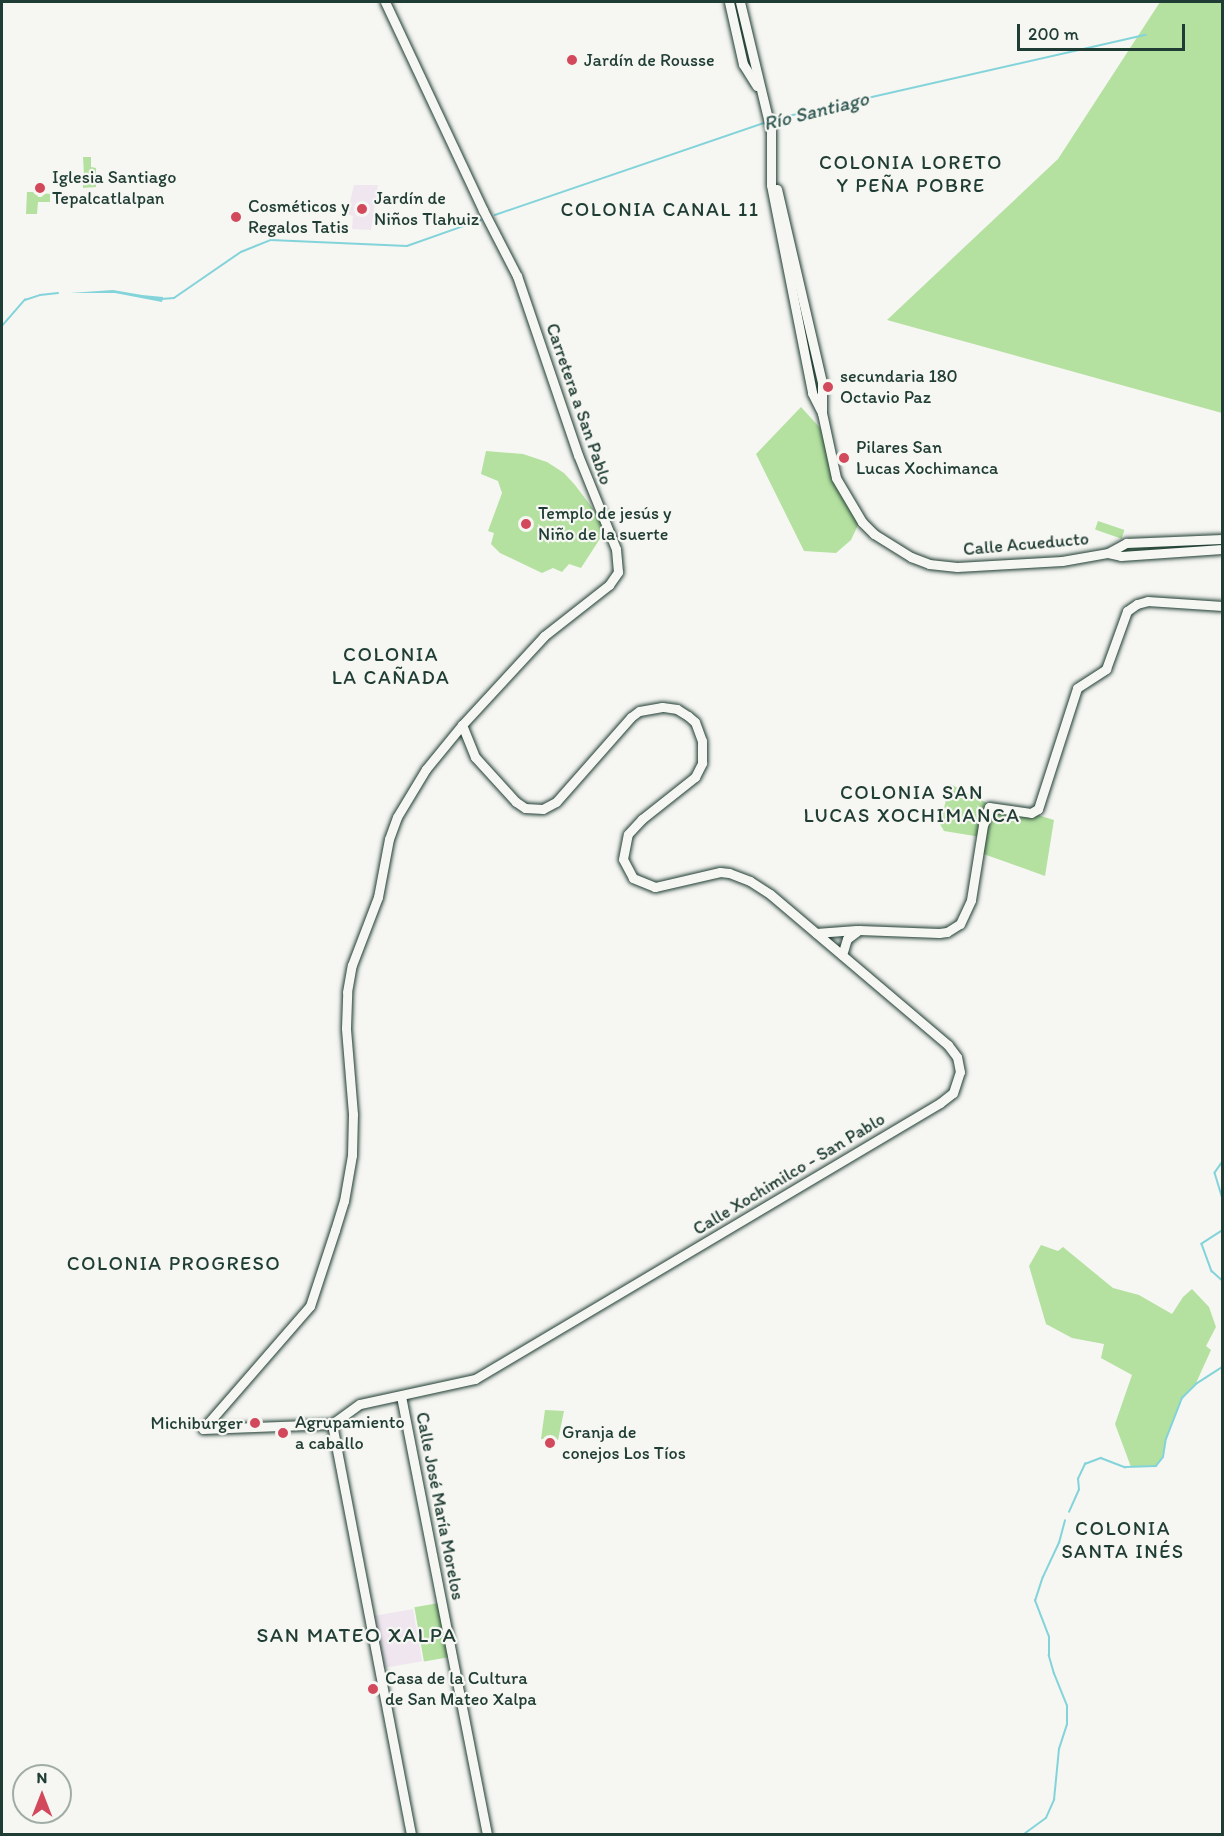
<!DOCTYPE html>
<html>
<head>
<meta charset="utf-8">
<style>
  body { margin:0 }
  #map { position:relative; width:1224px; height:1836px; overflow:hidden; background:#f6f6f2; font-family:Itim,sans-serif }
  div>[style] { position:absolute }
  .built>* { inset:0; background:#f0e6f0; transform-origin:0 0 }
  .green>* { inset:0; background:#b4e1a0; transform-origin:0 0 }
  .water>* { inset:0; background:#83d4da }
  .stream>* { height:1.5px; margin:-0.75px; padding:0 0.75px; transform-origin:0.75px; border-radius:0.75px; background:#83d4da }
  .roads { filter:drop-shadow(0 0 2px #1f3d34) drop-shadow(0 0 2px #1f3d34) }
  .secondary>* { height:9px; margin:-4.5px; padding:0 4.5px; transform-origin:4.5px; border-radius:4.5px; background:#f6f6f2 }
  .dots>* { width:16px; height:16px; translate:-50% -50%; box-sizing:border-box; border:3px solid #f6f6f2; border-radius:50% }
  span { translate:-50% -50%; white-space:nowrap; text-align:center; line-height:1.15; -webkit-text-stroke:4.5px #f6f6f2; paint-order:stroke }
  .poi-label { font-size:18px; color:#1f3d34 }
  .left { translate:0 -50%; text-align:left }
  .right { translate:-100% -50%; text-align:right }
  .street-label { font-size:18px; color:#1f3d34 }
  .water-label { font-size:20px; color:#335b55; font-style:italic }
  .neighbourhood-label { font-size:20px; color:#1f3d34; letter-spacing:1.5px }
  .quarter-label { font-size:21px; color:#1f3d34; letter-spacing:1.5px }
  .frame { position:absolute; inset:0; border:3px solid #1f3d34; pointer-events:none }
  .north { position:absolute; left:12px; top:1764px; width:60px; height:60px; box-sizing:border-box; background:#f6f6f2; border:2px solid #a0aca6; border-radius:50%; rotate:0deg; font-size:16px; font-weight:700; line-height:24px; text-align:center; color:#1f3d34 }
  .north::after { content:''; display:block; margin:auto; width:21px; height:27px; background:#d1495b; clip-path:polygon(50% 0,100% 100%,50% 72%,0 100%) }
  .scale { position:absolute; left:1017px; top:24px; width:168px; height:27px; box-sizing:border-box; border:3px solid #1f3d34; border-top:0; padding-left:8px; font-size:18px; line-height:21px; white-space:nowrap; color:#1f3d34; -webkit-text-stroke:4px #f6f6f2; paint-order:stroke }
</style>
</head>
<body>
<div id="map">
  <div class="built">
    <i style="clip-path:polygon(354px 185px,378px 185px,371px 230px,352px 229px,353px 216px,347px 214px)"></i>
    <i style="left:413px;top:1609px;width:53px;height:39px;rotate:80deg"></i>
  </div>
  <div class="green">
    <i style="clip-path:polygon(1160px 2px,1222px 2px,1222px 413px,887px 320px,1058px 159px)"></i>
    <i style="clip-path:polygon(83px 157px,91px 157px,91px 167px,96px 168px,96px 187px,83px 188px,83px 182px,81px 182px,81px 175px,84px 175px)"></i>
    <i style="clip-path:polygon(27px 192px,37px 192px,38px 197px,42px 197px,43px 193px,50px 194px,50px 202px,38px 202px,37px 214px,26px 214px)"></i>
    <i style="clip-path:polygon(801px 407px,822px 430px,835px 485px,859px 523px,851px 540px,836px 553px,804px 551px,756px 454px)"></i>
    <i style="clip-path:polygon(486px 451px,523px 454px,547px 462px,564px 473px,575px 485px,597px 514px,605px 531px,581px 568px,569px 564px,562px 572px,553px 568px,542px 573px,500px 553px,491px 544px,494px 533px,488px 531px,502px 493px,498px 481px,481px 474px)"></i>
    <i style="left:1098px;top:521px;width:28px;height:9px;rotate:19deg"></i>
    <i style="clip-path:polygon(1222px 543px,1222px 548px,1128px 554px,1116px 551px,1123px 547px)"></i>
    <i style="clip-path:polygon(950px 784px,987px 803px,989px 807px,1031px 813px,1054px 820px,1045px 876px,978px 852px,981px 837px,944px 831px,940px 824px)"></i>
    <i style="clip-path:polygon(1041px 1245px,1058px 1251px,1063px 1247px,1113px 1288px,1139px 1295px,1172px 1314px,1183px 1297px,1192px 1289px,1209px 1307px,1216px 1327px,1206px 1346px,1211px 1350px,1196px 1383px,1182px 1398px,1166px 1439px,1163px 1457px,1156px 1466px,1131px 1467px,1115px 1424px,1132px 1375px,1101px 1358px,1104px 1344px,1072px 1338px,1046px 1324px,1029px 1266px)"></i>
    <i style="clip-path:polygon(545px 1410px,564px 1411px,558px 1440px,541px 1439px)"></i>
    <i style="left:439px;top:1603px;width:55px;height:25px;rotate:80deg"></i>
  </div>
  <div class="water">
    <i style="clip-path:polygon(113px 290px,142px 295px,163px 297px,162px 302px,115px 293px,70px 293px)"></i>
  </div>
  <div class="stream">
    <i style="left:771px;top:120px;width:384px;rotate:-12.8deg"></i>
    <i style="left:495px;top:215px;width:284px;rotate:-18.9deg"></i>
    <i style="left:161px;top:299px;width:13px;rotate:-4deg"></i>
    <i style="left:174px;top:298px;width:81px;rotate:-34.5deg"></i>
    <i style="left:241px;top:252px;width:32px;rotate:-22deg"></i>
    <i style="left:271px;top:240px;width:136px;rotate:2.5deg"></i>
    <i style="left:407px;top:246px;width:78px;rotate:-19.4deg"></i>
    <i style="left:2px;top:326px;width:35px;rotate:-49deg"></i>
    <i style="left:25px;top:300px;width:16px;rotate:-18deg"></i>
    <i style="left:40px;top:295px;width:18px;rotate:-6deg"></i>
    <i style="left:1222px;top:1163px;width:12px;rotate:125deg"></i>
    <i style="left:1215px;top:1173px;width:24px;rotate:73deg"></i>
    <i style="left:1222px;top:1231px;width:24px;rotate:147deg"></i>
    <i style="left:1202px;top:1244px;width:29px;rotate:70deg"></i>
    <i style="left:1212px;top:1271px;width:13px;rotate:42deg"></i>
    <i style="left:1069px;top:1512px;width:24px;rotate:-66deg"></i>
    <i style="left:1079px;top:1490px;width:11px;rotate:-95deg"></i>
    <i style="left:1078px;top:1479px;width:17px;rotate:-65deg"></i>
    <i style="left:1085px;top:1464px;width:17px;rotate:-21deg"></i>
    <i style="left:1101px;top:1458px;width:26px;rotate:21deg"></i>
    <i style="left:1125px;top:1467px;width:31px;rotate:-2deg"></i>
    <i style="left:1156px;top:1466px;width:11px;rotate:-52deg"></i>
    <i style="left:1163px;top:1457px;width:18px;rotate:-81deg"></i>
    <i style="left:1166px;top:1439px;width:44px;rotate:-68.7deg"></i>
    <i style="left:1182px;top:1398px;width:20px;rotate:-45deg"></i>
    <i style="left:1196px;top:1384px;width:31px;rotate:-33deg"></i>
    <i style="left:1024px;top:1834px;width:27px;rotate:-36deg"></i>
    <i style="left:1046px;top:1818px;width:20px;rotate:-66deg"></i>
    <i style="left:1054px;top:1800px;width:51px;rotate:-84.4deg"></i>
    <i style="left:1059px;top:1749px;width:25px;rotate:-72deg"></i>
    <i style="left:1067px;top:1725px;width:19px;rotate:-90deg"></i>
    <i style="left:1067px;top:1706px;width:35px;rotate:-112deg"></i>
    <i style="left:1054px;top:1674px;width:19px;rotate:-106deg"></i>
    <i style="left:1049px;top:1656px;width:19px;rotate:-90deg"></i>
    <i style="left:1049px;top:1637px;width:39px;rotate:-111deg"></i>
    <i style="left:1035px;top:1601px;width:25px;rotate:-72deg"></i>
    <i style="left:1043px;top:1577px;width:38px;rotate:-65deg"></i>
    <i style="left:1059px;top:1543px;width:23px;rotate:-75deg"></i>
  </div>
  <div class="roads">
    <div class="secondary">
      <i style="left:729px;top:2px;width:64px;rotate:77.3deg"></i>
      <i style="left:743px;top:64px;width:26px;rotate:58deg"></i>
      <i style="left:740px;top:2px;width:133px;rotate:76.5deg"></i>
      <i style="left:771px;top:131px;width:54px;rotate:90deg"></i>
      <i style="left:771px;top:185px;width:212px;rotate:78.8deg"></i>
      <i style="left:812px;top:393px;width:22px;rotate:63deg"></i>
      <i style="left:822px;top:413px;width:66px;rotate:77.8deg"></i>
      <i style="left:836px;top:478px;width:51px;rotate:59.4deg"></i>
      <i style="left:862px;top:522px;width:17px;rotate:45deg"></i>
      <i style="left:874px;top:534px;width:44px;rotate:31.9deg"></i>
      <i style="left:911px;top:557px;width:19px;rotate:21deg"></i>
      <i style="left:929px;top:564px;width:28px;rotate:6deg"></i>
      <i style="left:957px;top:567px;width:105px;rotate:-3.3deg"></i>
      <i style="left:1062px;top:561px;width:47px;rotate:-9.9deg"></i>
      <i style="left:1108px;top:553px;width:13px;rotate:13deg"></i>
      <i style="left:1121px;top:556px;width:101px;rotate:-4deg"></i>
      <i style="left:777px;top:189px;width:199px;rotate:76.9deg"></i>
      <i style="left:822px;top:383px;width:30px;rotate:90deg"></i>
      <i style="left:1108px;top:553px;width:21px;rotate:-29deg"></i>
      <i style="left:1126px;top:543px;width:96px;rotate:-2.4deg"></i>
      <i style="left:816px;top:933px;width:40px;rotate:-4.3deg"></i>
      <i style="left:842px;top:955px;width:17px;rotate:-73deg"></i>
      <i style="left:847px;top:939px;width:15px;rotate:-37deg"></i>
      <i style="left:859px;top:930px;width:80px;rotate:2.1deg"></i>
      <i style="left:939px;top:933px;width:8px;rotate:-7deg"></i>
      <i style="left:947px;top:932px;width:15px;rotate:-32deg"></i>
      <i style="left:960px;top:924px;width:26px;rotate:-65deg"></i>
      <i style="left:971px;top:900px;width:76px;rotate:-80.9deg"></i>
      <i style="left:983px;top:825px;width:19px;rotate:-72deg"></i>
      <i style="left:989px;top:807px;width:42px;rotate:8.1deg"></i>
      <i style="left:1031px;top:813px;width:8px;rotate:-30deg"></i>
      <i style="left:1038px;top:809px;width:127px;rotate:-72.1deg"></i>
      <i style="left:1077px;top:688px;width:35px;rotate:-33deg"></i>
      <i style="left:1106px;top:669px;width:62px;rotate:-70.1deg"></i>
      <i style="left:1127px;top:611px;width:12px;rotate:-35deg"></i>
      <i style="left:1137px;top:604px;width:11px;rotate:-15deg"></i>
      <i style="left:1148px;top:601px;width:74px;rotate:3.9deg"></i>
      <i style="left:401px;top:1396px;width:446px;rotate:78.9deg"></i>
      <i style="left:332px;top:1424px;width:34px;rotate:-36deg"></i>
      <i style="left:360px;top:1404px;width:118px;rotate:-12.3deg"></i>
      <i style="left:475px;top:1379px;width:541px;rotate:-30.69deg"></i>
      <i style="left:940px;top:1103px;width:16px;rotate:-38deg"></i>
      <i style="left:953px;top:1093px;width:22px;rotate:-72deg"></i>
      <i style="left:960px;top:1072px;width:15px;rotate:-101deg"></i>
      <i style="left:957px;top:1057px;width:15px;rotate:-127deg"></i>
      <i style="left:948px;top:1045px;width:233px;rotate:-139.7deg"></i>
      <i style="left:770px;top:894px;width:24px;rotate:-147deg"></i>
      <i style="left:750px;top:881px;width:22px;rotate:-159deg"></i>
      <i style="left:729px;top:873px;width:9px;rotate:-174deg"></i>
      <i style="left:720px;top:872px;width:67px;rotate:167deg"></i>
      <i style="left:655px;top:887px;width:24px;rotate:-158deg"></i>
      <i style="left:633px;top:878px;width:21px;rotate:-118deg"></i>
      <i style="left:623px;top:859px;width:25px;rotate:-79deg"></i>
      <i style="left:628px;top:834px;width:21px;rotate:-47deg"></i>
      <i style="left:642px;top:819px;width:68px;rotate:-38.4deg"></i>
      <i style="left:695px;top:777px;width:16px;rotate:-63deg"></i>
      <i style="left:702px;top:763px;width:22px;rotate:-90deg"></i>
      <i style="left:702px;top:741px;width:20px;rotate:-110deg"></i>
      <i style="left:695px;top:722px;width:9px;rotate:-139deg"></i>
      <i style="left:688px;top:716px;width:13px;rotate:-148deg"></i>
      <i style="left:677px;top:709px;width:15px;rotate:-172deg"></i>
      <i style="left:662px;top:707px;width:23px;rotate:170deg"></i>
      <i style="left:639px;top:711px;width:10px;rotate:143deg"></i>
      <i style="left:631px;top:717px;width:113px;rotate:131.4deg"></i>
      <i style="left:556px;top:802px;width:15px;rotate:152deg"></i>
      <i style="left:543px;top:809px;width:18px;rotate:-177deg"></i>
      <i style="left:525px;top:808px;width:11px;rotate:-146deg"></i>
      <i style="left:516px;top:802px;width:61px;rotate:-132.3deg"></i>
      <i style="left:475px;top:757px;width:35px;rotate:-112deg"></i>
      <i style="left:332px;top:1424px;width:418px;rotate:79.1deg"></i>
      <i style="left:203px;top:1429px;width:163px;rotate:-49deg"></i>
      <i style="left:310px;top:1306px;width:80px;rotate:-71.8deg"></i>
      <i style="left:335px;top:1230px;width:30px;rotate:-73deg"></i>
      <i style="left:344px;top:1201px;width:47px;rotate:-80.1deg"></i>
      <i style="left:352px;top:1155px;width:41px;rotate:-88.6deg"></i>
      <i style="left:353px;top:1114px;width:86px;rotate:-94.7deg"></i>
      <i style="left:346px;top:1028px;width:36px;rotate:-88deg"></i>
      <i style="left:347px;top:992px;width:27px;rotate:-80deg"></i>
      <i style="left:352px;top:965px;width:73px;rotate:-69.1deg"></i>
      <i style="left:378px;top:897px;width:59px;rotate:-79.3deg"></i>
      <i style="left:389px;top:839px;width:23px;rotate:-70deg"></i>
      <i style="left:397px;top:817px;width:56px;rotate:-58.9deg"></i>
      <i style="left:426px;top:769px;width:57px;rotate:-50.7deg"></i>
      <i style="left:462px;top:725px;width:121px;rotate:-47.3deg"></i>
      <i style="left:544px;top:636px;width:83px;rotate:-38.1deg"></i>
      <i style="left:609px;top:585px;width:16px;rotate:-55deg"></i>
      <i style="left:618px;top:572px;width:23px;rotate:-95deg"></i>
      <i style="left:616px;top:549px;width:101px;rotate:-112deg"></i>
      <i style="left:578px;top:455px;width:189px;rotate:-108.8deg"></i>
      <i style="left:517px;top:276px;width:74px;rotate:-117.3deg"></i>
      <i style="left:483px;top:210px;width:230px;rotate:-115.2deg"></i>
      <i style="left:203px;top:1429px;width:129px;rotate:-2.2deg"></i>
    </div>
  </div>
  <div class="dots">
    <i style="left:572px;top:60px;background:#d1495b"></i>
    <i style="left:40px;top:188px;background:#d1495b"></i>
    <i style="left:362px;top:209px;background:#d1495b"></i>
    <i style="left:236px;top:217px;background:#d1495b"></i>
    <i style="left:828px;top:387px;background:#d1495b"></i>
    <i style="left:844px;top:458px;background:#d1495b"></i>
    <i style="left:526px;top:524px;background:#d1495b"></i>
    <i style="left:255px;top:1423px;background:#d1495b"></i>
    <i style="left:283px;top:1433px;background:#d1495b"></i>
    <i style="left:550px;top:1443px;background:#d1495b"></i>
    <i style="left:373px;top:1689px;background:#d1495b"></i>
  </div>
  <div class="poi-label">
    <span class="left" style="left:584px;top:60px">Jardín de Rousse</span>
    <span class="left" style="left:52px;top:188px">Iglesia Santiago<br>Tepalcatlalpan</span>
    <span class="left" style="left:374px;top:209px">Jardín de<br>Niños Tlahuiz</span>
    <span class="left" style="left:248px;top:217px">Cosméticos y<br>Regalos Tatis</span>
    <span class="left" style="left:840px;top:387px">secundaria 180<br>Octavio Paz</span>
    <span class="left" style="left:856px;top:458px">Pilares San<br>Lucas Xochimanca</span>
    <span class="left" style="left:538px;top:524px">Templo de jesús y<br>Niño de la suerte</span>
    <span class="right" style="left:243px;top:1423px">Michiburger</span>
    <span class="left" style="left:295px;top:1433px">Agrupamiento<br>a caballo</span>
    <span class="left" style="left:562px;top:1443px">Granja de<br>conejos Los Tíos</span>
    <span class="left" style="left:385px;top:1689px">Casa de la Cultura<br>de San Mateo Xalpa</span>
  </div>
  <div class="street-label">
    <span style="left:579px;top:404px;rotate:71deg">Carretera a San Pablo</span>
    <span style="left:1026px;top:544px;rotate:-5deg">Calle Acueducto</span>
    <span style="left:789px;top:1174px;rotate:-31deg">Calle Xochimilco - San Pablo</span>
    <span style="left:440px;top:1506px;rotate:79deg">Calle José María Morelos</span>
  </div>
  <div class="water-label">
    <span style="left:816px;top:111px;rotate:-14deg">Río Santiago</span>
  </div>
  <div class="neighbourhood-label">
    <span style="left:911px;top:174px">COLONIA LORETO<br>Y PEÑA POBRE</span>
    <span style="left:660px;top:209px">COLONIA CANAL 11</span>
    <span style="left:391px;top:666px">COLONIA<br>LA CAÑADA</span>
    <span style="left:912px;top:804px">COLONIA SAN<br>LUCAS XOCHIMANCA</span>
    <span style="left:174px;top:1263px">COLONIA PROGRESO</span>
    <span style="left:1123px;top:1540px">COLONIA<br>SANTA INÉS</span>
  </div>
  <div class="quarter-label">
    <span style="left:357px;top:1635px">SAN MATEO XALPA</span>
  </div>
  <div class="frame"></div>
  <div class="north">N</div>
  <div class="scale">200 m</div>
</div>
</body>
</html>
